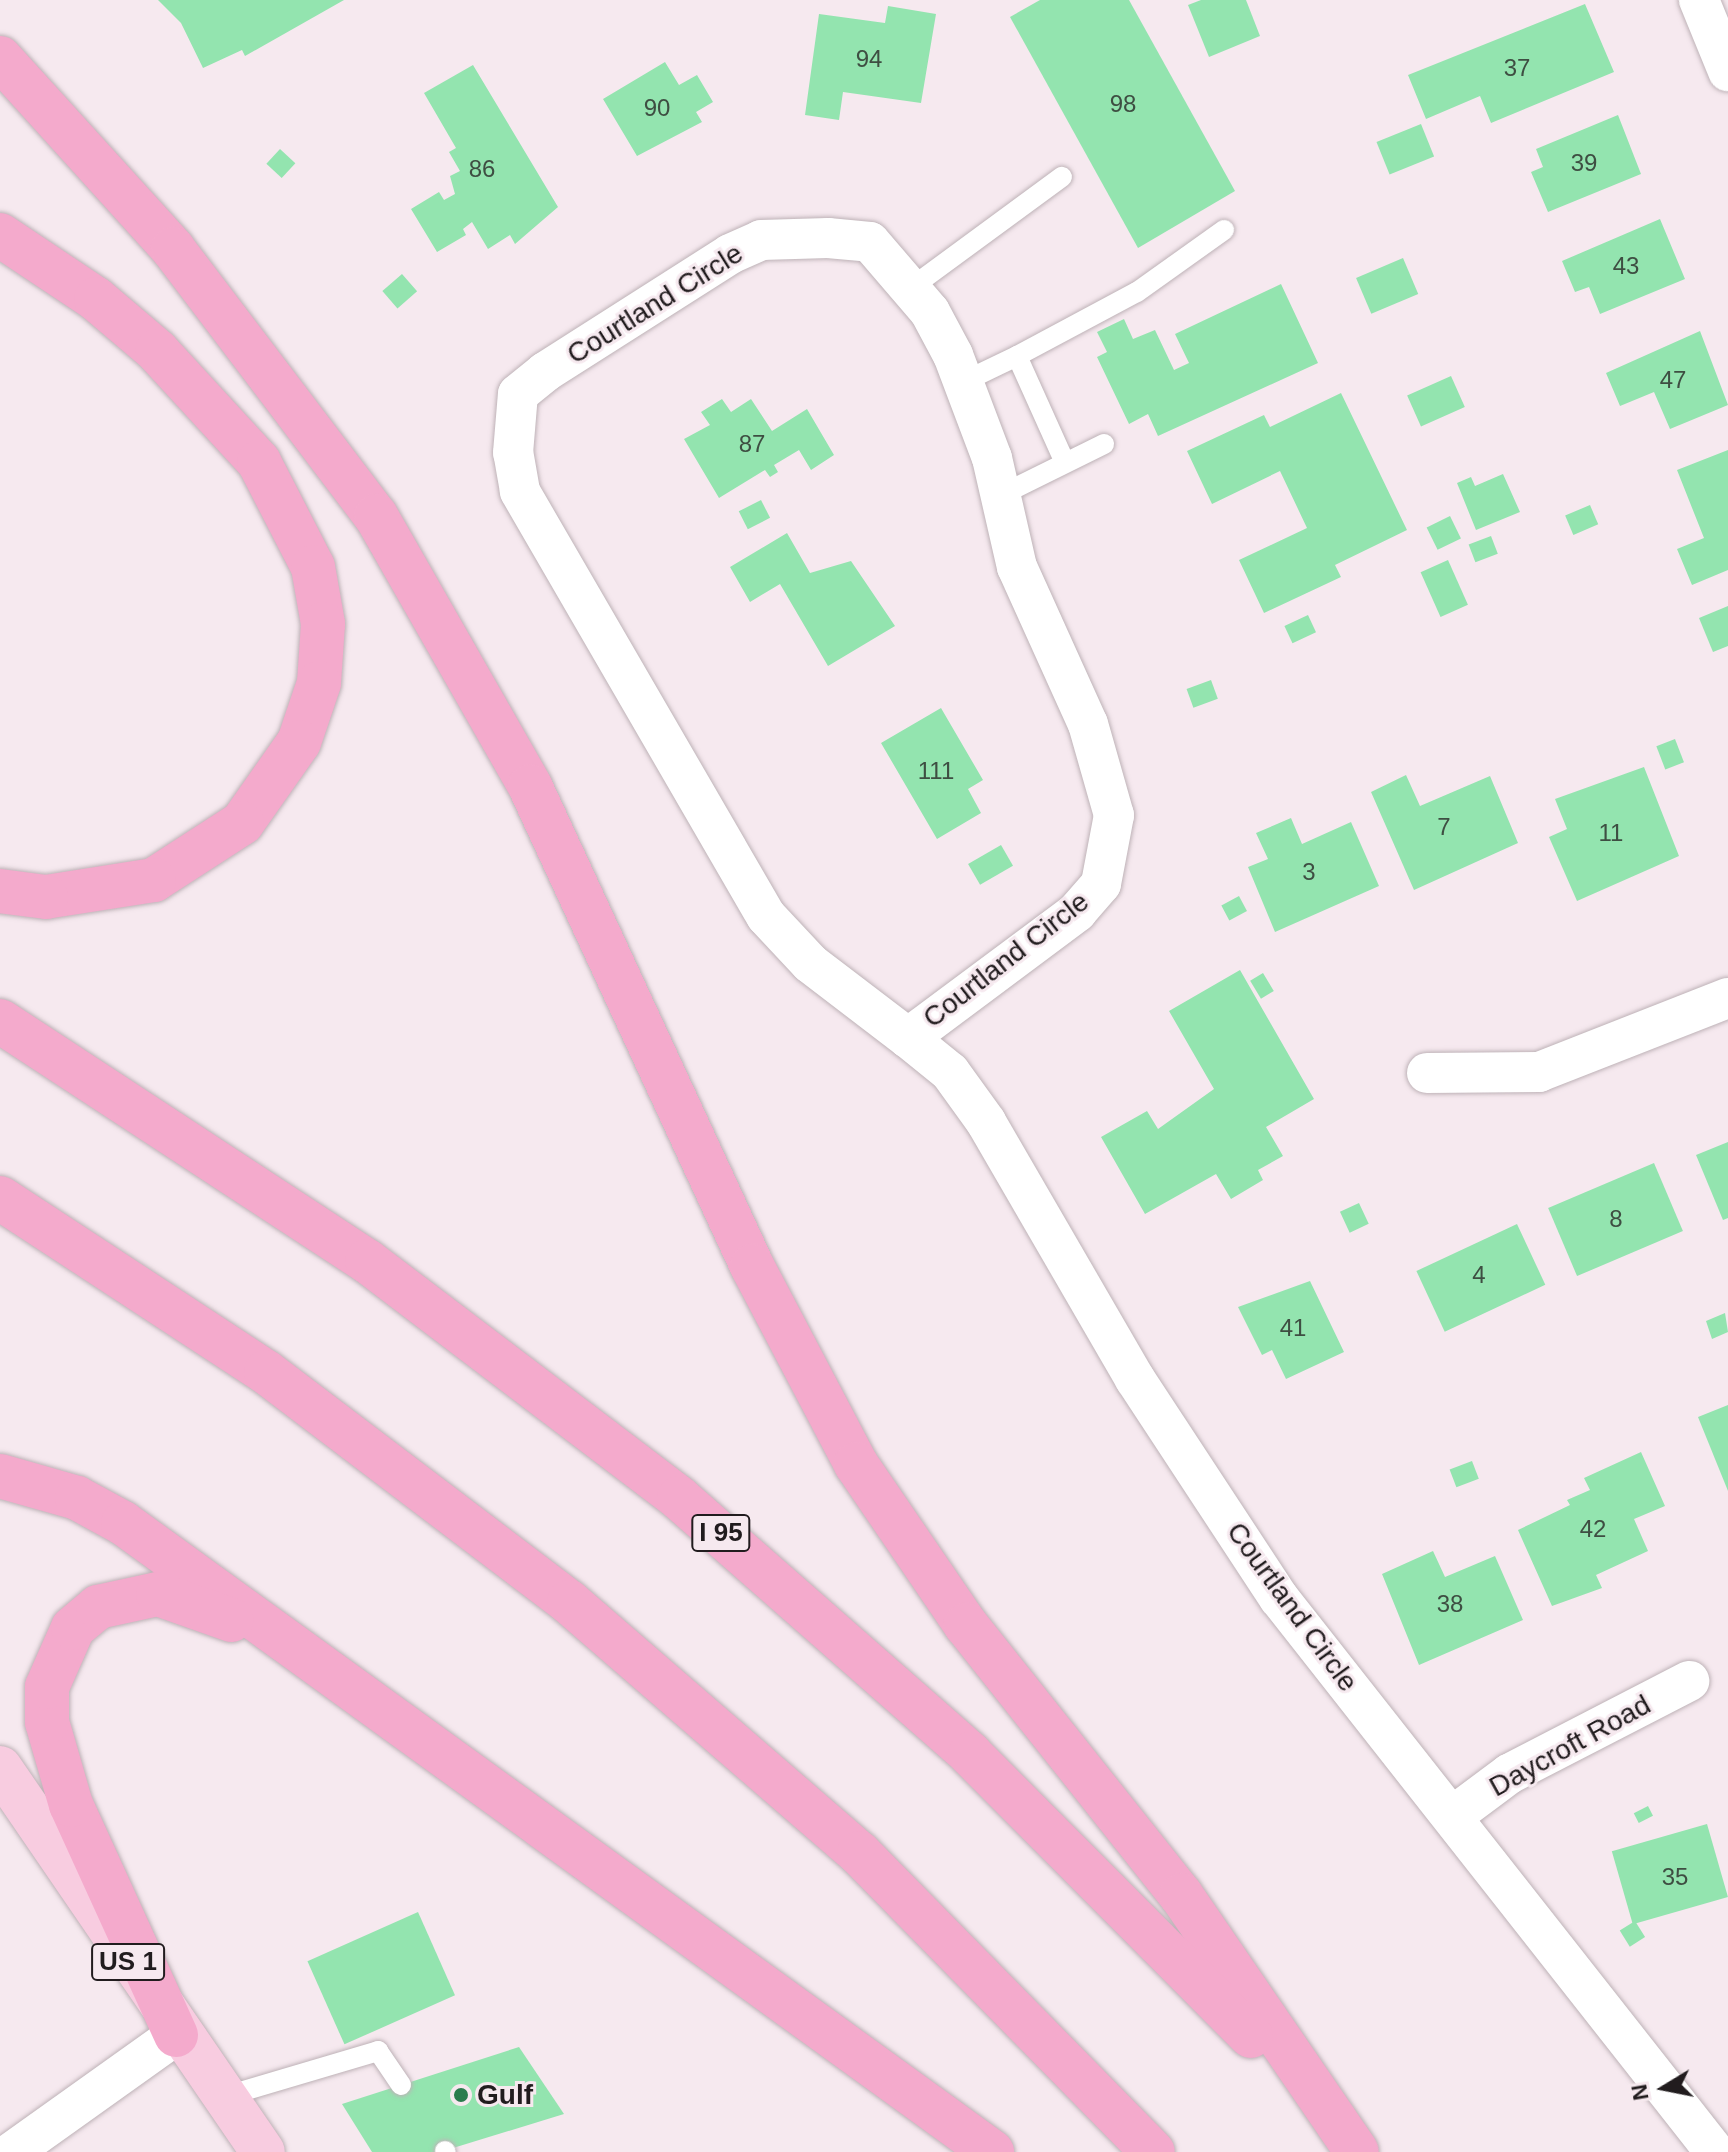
<!DOCTYPE html>
<html>
<head>
<meta charset="utf-8">
<style>
  body { margin:0 }
  #map { position:relative; width:1728px; height:2152px; overflow:hidden; background:#f6e9ef; font-family:Helvetica,sans-serif }
  div>[style] { position:absolute }
  .building>* { inset:0; background:#93e4af; transform-origin:0 0 }
  .roads { filter:drop-shadow(0 0 2px #beb2b7) drop-shadow(0 0 2px #beb2b7) }
  .service>* { height:20px; margin:-10px; padding:0 10px; transform-origin:10px; border-radius:10px; background:#fff }
  .minor>* { height:40px; margin:-20px; padding:0 20px; transform-origin:20px; border-radius:20px; background:#fff }
  .primary>* { height:44px; margin:-22px; padding:0 22px; transform-origin:22px; border-radius:22px; background:#f8cce0 }
  .motorway>* { height:44px; margin:-22px; padding:0 22px; transform-origin:22px; border-radius:22px; background:#f4aacc }
  .dots>* { width:22px; height:22px; translate:-50% -50%; box-sizing:border-box; border:4px solid #f6e9ef; border-radius:50% }
  span { translate:-50% -50%; white-space:nowrap; text-align:center; line-height:1.15; -webkit-text-stroke:6px #f6e9ef; paint-order:stroke }
  .number-label { font-size:24px; color:#3e4e42 }
  .number-label span { -webkit-text-stroke-width:0 }
  .shield-label span { padding:2px 6px; background:#f6e9ef; border:2px solid; border-radius:6px; -webkit-text-stroke-width:0 }
  .shield-label { font-size:26px; color:#211c1e; font-weight:700 }
  .street-label { font-size:28px; color:#211c1e }
  .poi-label { font-size:28px; color:#211c1e; font-weight:700 }
  .left { translate:0 -50%; text-align:left }
  .north { position:absolute; left:1624px; top:2048px; width:80px; height:80px; -webkit-text-stroke:6px #f6e9ef; paint-order:stroke; rotate:260deg; font-size:22px; font-weight:700; line-height:32px; text-align:center; color:#211c1e }
  .north::after { content:''; display:block; margin:auto; width:28px; height:36px; background:#211c1e; clip-path:polygon(50% 0,100% 100%,50% 72%,0 100%) }
</style>
</head>
<body>
<div id="map">
  <div class="building">
    <i style="clip-path:polygon(158px 0,344px 0,245px 56px,242px 50px,203px 68px,181px 23px)"></i>
    <i style="clip-path:polygon(1040px 0,1129px 0,1235px 191px,1138px 248px,1010px 17px)"></i>
    <i style="clip-path:polygon(1201px 0,1246px 0,1260px 36px,1209px 57px,1188px 5px)"></i>
    <i style="clip-path:polygon(1585px 4px,1614px 72px,1491px 123px,1480px 96px,1426px 119px,1408px 75px)"></i>
    <i style="clip-path:polygon(888px 6px,936px 14px,921px 103px,843px 92px,839px 120px,805px 115px,819px 14px,885px 23px)"></i>
    <i style="clip-path:polygon(665px 62px,679px 85px,697px 75px,713px 102px,696px 112px,702px 122px,637px 156px,603px 99px)"></i>
    <i style="clip-path:polygon(473px 65px,558px 207px,515px 244px,510px 235px,488px 249px,472px 222px,463px 229px,466px 235px,437px 252px,411px 209px,439px 192px,444px 200px,455px 194px,450px 176px,460px 171px,449px 152px,456px 148px,424px 93px)"></i>
    <i style="clip-path:polygon(1618px 115px,1641px 174px,1548px 212px,1531px 172px,1543px 167px,1536px 149px)"></i>
    <i style="left:1421px;top:124px;width:35px;height:48px;rotate:68deg"></i>
    <i style="left:280px;top:149px;width:21px;height:20px;rotate:43deg"></i>
    <i style="clip-path:polygon(1660px 219px,1685px 279px,1600px 314px,1589px 287px,1575px 292px,1562px 261px)"></i>
    <i style="left:1403px;top:258px;width:39px;height:51px;rotate:67deg"></i>
    <i style="left:402px;top:274px;width:23px;height:26px;rotate:49deg"></i>
    <i style="clip-path:polygon(1281px 284px,1318px 363px,1158px 436px,1148px 414px,1129px 424px,1097px 357px,1107px 352px,1097px 332px,1124px 319px,1133px 339px,1155px 330px,1174px 370px,1189px 363px,1175px 334px)"></i>
    <i style="clip-path:polygon(1700px 331px,1728px 405px,1670px 429px,1654px 392px,1620px 406px,1606px 373px)"></i>
    <i style="left:1451px;top:376px;width:34px;height:48px;rotate:66deg"></i>
    <i style="clip-path:polygon(1341px 393px,1407px 530px,1335px 565px,1341px 577px,1264px 613px,1239px 560px,1307px 528px,1280px 471px,1212px 504px,1187px 451px,1264px 415px,1270px 427px)"></i>
    <i style="clip-path:polygon(722px 399px,731px 412px,751px 399px,772px 431px,807px 409px,834px 455px,811px 470px,799px 450px,774px 465px,778px 472px,770px 477px,765px 470px,719px 498px,684px 439px,710px 425px,701px 412px)"></i>
    <i style="clip-path:polygon(1728px 450px,1728px 570px,1692px 585px,1677px 549px,1704px 538px,1677px 470px)"></i>
    <i style="clip-path:polygon(1503px 474px,1520px 512px,1476px 530px,1457px 483px,1471px 477px,1475px 486px)"></i>
    <i style="left:761px;top:500px;width:20px;height:25px;rotate:63deg"></i>
    <i style="left:1590px;top:505px;width:21px;height:27px;rotate:67deg"></i>
    <i style="left:1450px;top:516px;width:25px;height:26px;rotate:64deg"></i>
    <i style="clip-path:polygon(787px 533px,810px 573px,851px 561px,895px 626px,828px 666px,780px 584px,750px 602px,730px 567px)"></i>
    <i style="left:1491px;top:536px;width:19px;height:24px;rotate:69deg"></i>
    <i style="left:1448px;top:560px;width:49px;height:30px;rotate:66deg"></i>
    <i style="clip-path:polygon(1728px 606px,1728px 646px,1713px 652px,1699px 618px)"></i>
    <i style="left:1308px;top:615px;width:19px;height:26px;rotate:65deg"></i>
    <i style="left:1211px;top:680px;width:20px;height:26px;rotate:70deg"></i>
    <i style="clip-path:polygon(941px 708px,983px 780px,968px 789px,981px 813px,937px 839px,881px 743px)"></i>
    <i style="left:1675px;top:739px;width:25px;height:20px;rotate:69deg"></i>
    <i style="clip-path:polygon(1644px 767px,1679px 856px,1577px 901px,1549px 837px,1567px 829px,1555px 799px)"></i>
    <i style="clip-path:polygon(1406px 775px,1420px 806px,1490px 776px,1518px 843px,1414px 890px,1371px 792px)"></i>
    <i style="clip-path:polygon(1291px 818px,1302px 844px,1351px 822px,1379px 886px,1275px 932px,1248px 867px,1268px 859px,1256px 833px)"></i>
    <i style="left:1001px;top:845px;width:24px;height:38px;rotate:60deg"></i>
    <i style="left:1239px;top:896px;width:17px;height:20px;rotate:62deg"></i>
    <i style="clip-path:polygon(1240px 970px,1314px 1099px,1266px 1127px,1283px 1156px,1258px 1170px,1263px 1180px,1231px 1199px,1216px 1174px,1145px 1214px,1101px 1137px,1147px 1111px,1158px 1129px,1214px 1089px,1169px 1011px)"></i>
    <i style="left:1263px;top:973px;width:21px;height:15px;rotate:59deg"></i>
    <i style="clip-path:polygon(1728px 1142px,1728px 1218px,1723px 1220px,1696px 1155px)"></i>
    <i style="left:1654px;top:1163px;width:74px;height:115px;rotate:67deg"></i>
    <i style="left:1359px;top:1203px;width:23px;height:21px;rotate:65deg"></i>
    <i style="left:1517px;top:1224px;width:67px;height:111px;rotate:65deg"></i>
    <i style="clip-path:polygon(1310px 1281px,1344px 1352px,1286px 1379px,1272px 1350px,1262px 1355px,1238px 1307px)"></i>
    <i style="clip-path:polygon(1725px 1313px,1728px 1332px,1712px 1339px,1706px 1321px)"></i>
    <i style="clip-path:polygon(1728px 1405px,1728px 1491px,1698px 1417px)"></i>
    <i style="clip-path:polygon(1641px 1452px,1665px 1506px,1634px 1519px,1648px 1551px,1596px 1575px,1602px 1588px,1552px 1606px,1518px 1530px,1570px 1505px,1567px 1500px,1590px 1490px,1584px 1478px)"></i>
    <i style="left:1472px;top:1461px;width:19px;height:24px;rotate:69deg"></i>
    <i style="clip-path:polygon(1433px 1551px,1445px 1577px,1495px 1556px,1523px 1620px,1419px 1665px,1382px 1574px)"></i>
    <i style="left:1648px;top:1806px;width:11px;height:16px;rotate:63deg"></i>
    <i style="left:1707px;top:1824px;width:76px;height:99px;rotate:74deg"></i>
    <i style="left:418px;top:1912px;width:91px;height:121px;rotate:66deg"></i>
    <i style="left:1635px;top:1921px;width:19px;height:18px;rotate:58deg"></i>
    <i style="clip-path:polygon(519px 2047px,564px 2114px,440px 2152px,372px 2152px,342px 2104px)"></i>
  </div>
  <div class="roads">
    <div class="service">
      <i style="left:912px;top:287px;width:186px;rotate:-36.3deg"></i>
      <i style="left:1017px;top:356px;width:136px;rotate:-28.1deg"></i>
      <i style="left:1137px;top:292px;width:107px;rotate:-35.5deg"></i>
      <i style="left:963px;top:382px;width:60px;rotate:-25.7deg"></i>
      <i style="left:1017px;top:356px;width:117px;rotate:65.8deg"></i>
      <i style="left:1001px;top:495px;width:115px;rotate:-26.3deg"></i>
      <i style="left:223px;top:2097px;width:162px;rotate:-16.5deg"></i>
      <i style="left:378px;top:2051px;width:41px;rotate:55.9deg"></i>
      <i style="left:445px;top:2151px;width:1px;rotate:45deg"></i>
    </div>
    <div class="minor">
      <i style="left:1699px;top:0;width:77px;rotate:67.8deg"></i>
      <i style="left:828px;top:238px;width:42px;rotate:5.4deg"></i>
      <i style="left:870px;top:242px;width:92px;rotate:49.4deg"></i>
      <i style="left:930px;top:312px;width:49px;rotate:61.9deg"></i>
      <i style="left:953px;top:355px;width:110px;rotate:69.3deg"></i>
      <i style="left:992px;top:458px;width:112px;rotate:77.1deg"></i>
      <i style="left:1017px;top:567px;width:172px;rotate:65.7deg"></i>
      <i style="left:1088px;top:724px;width:95px;rotate:74.1deg"></i>
      <i style="left:1114px;top:815px;width:70px;rotate:100.7deg"></i>
      <i style="left:1101px;top:884px;width:37px;rotate:131deg"></i>
      <i style="left:1077px;top:912px;width:211px;rotate:143.3deg"></i>
      <i style="left:908px;top:1038px;width:123px;rotate:-142.6deg"></i>
      <i style="left:810px;top:963px;width:64px;rotate:-133.1deg"></i>
      <i style="left:766px;top:916px;width:491px;rotate:-120.1deg"></i>
      <i style="left:520px;top:491px;width:39px;rotate:-100deg"></i>
      <i style="left:513px;top:453px;width:59px;rotate:-85.2deg"></i>
      <i style="left:518px;top:394px;width:35px;rotate:-39deg"></i>
      <i style="left:545px;top:372px;width:219px;rotate:-32.5deg"></i>
      <i style="left:730px;top:254px;width:34px;rotate:-24deg"></i>
      <i style="left:761px;top:240px;width:67px;rotate:-1.7deg"></i>
      <i style="left:908px;top:1038px;width:54px;rotate:39deg"></i>
      <i style="left:950px;top:1072px;width:62px;rotate:54.2deg"></i>
      <i style="left:986px;top:1122px;width:297px;rotate:59.9deg"></i>
      <i style="left:1135px;top:1379px;width:262px;rotate:56.7deg"></i>
      <i style="left:1279px;top:1598px;width:705px;rotate:51.8deg"></i>
      <i style="left:1427px;top:1073px;width:112px;rotate:-0.5deg"></i>
      <i style="left:1539px;top:1072px;width:203px;rotate:-21.4deg"></i>
      <i style="left:1454px;top:1815px;width:69px;rotate:-36.7deg"></i>
      <i style="left:1509px;top:1774px;width:203px;rotate:-27.3deg"></i>
      <i style="left:12px;top:2152px;width:201px;rotate:-35.5deg"></i>
    </div>
    <div class="primary">
      <i style="left:0;top:1768px;width:465px;rotate:55.6deg"></i>
    </div>
    <div class="motorway">
      <i style="left:0;top:58px;width:258px;rotate:47.8deg"></i>
      <i style="left:173px;top:249px;width:335px;rotate:52.8deg"></i>
      <i style="left:376px;top:516px;width:311px;rotate:60.3deg"></i>
      <i style="left:530px;top:786px;width:529px;rotate:65.18deg"></i>
      <i style="left:752px;top:1266px;width:224px;rotate:62.3deg"></i>
      <i style="left:856px;top:1464px;width:195px;rotate:55.7deg"></i>
      <i style="left:966px;top:1625px;width:345px;rotate:51.5deg"></i>
      <i style="left:1181px;top:1895px;width:311px;rotate:55.6deg"></i>
      <i style="left:0;top:235px;width:115px;rotate:33.7deg"></i>
      <i style="left:96px;top:299px;width:80px;rotate:40.4deg"></i>
      <i style="left:157px;top:351px;width:151px;rotate:47.4deg"></i>
      <i style="left:259px;top:462px;width:118px;rotate:62.8deg"></i>
      <i style="left:313px;top:567px;width:58px;rotate:80deg"></i>
      <i style="left:323px;top:624px;width:59px;rotate:93.9deg"></i>
      <i style="left:319px;top:683px;width:62px;rotate:108.7deg"></i>
      <i style="left:299px;top:742px;width:99px;rotate:125.1deg"></i>
      <i style="left:242px;top:823px;width:105px;rotate:147.1deg"></i>
      <i style="left:154px;top:880px;width:109px;rotate:171.1deg"></i>
      <i style="left:46px;top:897px;width:46px;rotate:-172.6deg"></i>
      <i style="left:0;top:1021px;width:439px;rotate:33.2deg"></i>
      <i style="left:367px;top:1261px;width:392px;rotate:37.2deg"></i>
      <i style="left:679px;top:1498px;width:388px;rotate:41.3deg"></i>
      <i style="left:970px;top:1754px;width:398px;rotate:45.1deg"></i>
      <i style="left:0;top:1198px;width:318px;rotate:33.2deg"></i>
      <i style="left:266px;top:1372px;width:380px;rotate:37.2deg"></i>
      <i style="left:569px;top:1602px;width:384px;rotate:40.9deg"></i>
      <i style="left:859px;top:1853px;width:419px;rotate:45.5deg"></i>
      <i style="left:0;top:1476px;width:80px;rotate:15.9deg"></i>
      <i style="left:77px;top:1498px;width:52px;rotate:28.5deg"></i>
      <i style="left:123px;top:1523px;width:1073px;rotate:35.9deg"></i>
      <i style="left:176px;top:2035px;width:253px;rotate:-114.5deg"></i>
      <i style="left:71px;top:1805px;width:86px;rotate:-106.1deg"></i>
      <i style="left:47px;top:1722px;width:35px;rotate:-90deg"></i>
      <i style="left:47px;top:1687px;width:64px;rotate:-66.2deg"></i>
      <i style="left:73px;top:1628px;width:33px;rotate:-40deg"></i>
      <i style="left:98px;top:1607px;width:61px;rotate:-12.2deg"></i>
      <i style="left:158px;top:1594px;width:78px;rotate:19.4deg"></i>
    </div>
  </div>
  <div class="dots">
    <i style="left:461px;top:2095px;background:#2a7c4d"></i>
  </div>
  <div class="number-label">
    <span style="left:869px;top:59px">94</span>
    <span style="left:1517px;top:68px">37</span>
    <span style="left:1123px;top:104px">98</span>
    <span style="left:657px;top:108px">90</span>
    <span style="left:1584px;top:163px">39</span>
    <span style="left:482px;top:169px">86</span>
    <span style="left:1626px;top:266px">43</span>
    <span style="left:1673px;top:380px">47</span>
    <span style="left:752px;top:444px">87</span>
    <span style="left:936px;top:771px">111</span>
    <span style="left:1444px;top:827px">7</span>
    <span style="left:1611px;top:833px">11</span>
    <span style="left:1309px;top:872px">3</span>
    <span style="left:1616px;top:1219px">8</span>
    <span style="left:1479px;top:1275px">4</span>
    <span style="left:1293px;top:1328px">41</span>
    <span style="left:1593px;top:1529px">42</span>
    <span style="left:1450px;top:1604px">38</span>
    <span style="left:1675px;top:1877px">35</span>
  </div>
  <div class="shield-label">
    <span style="left:721px;top:1533px">I 95</span>
    <span style="left:128px;top:1962px">US 1</span>
  </div>
  <div class="street-label">
    <span style="left:655px;top:304px;rotate:-32deg">Courtland Circle</span>
    <span style="left:1006px;top:960px;rotate:-38deg">Courtland Circle</span>
    <span style="left:1292px;top:1607px;rotate:54deg">Courtland Circle</span>
    <span style="left:1570px;top:1746px;rotate:-29deg">Daycroft Road</span>
  </div>
  <div class="poi-label">
    <span class="left" style="left:477px;top:2095px">Gulf</span>
  </div>
  <div class="north">N</div>
</div>
</body>
</html>
